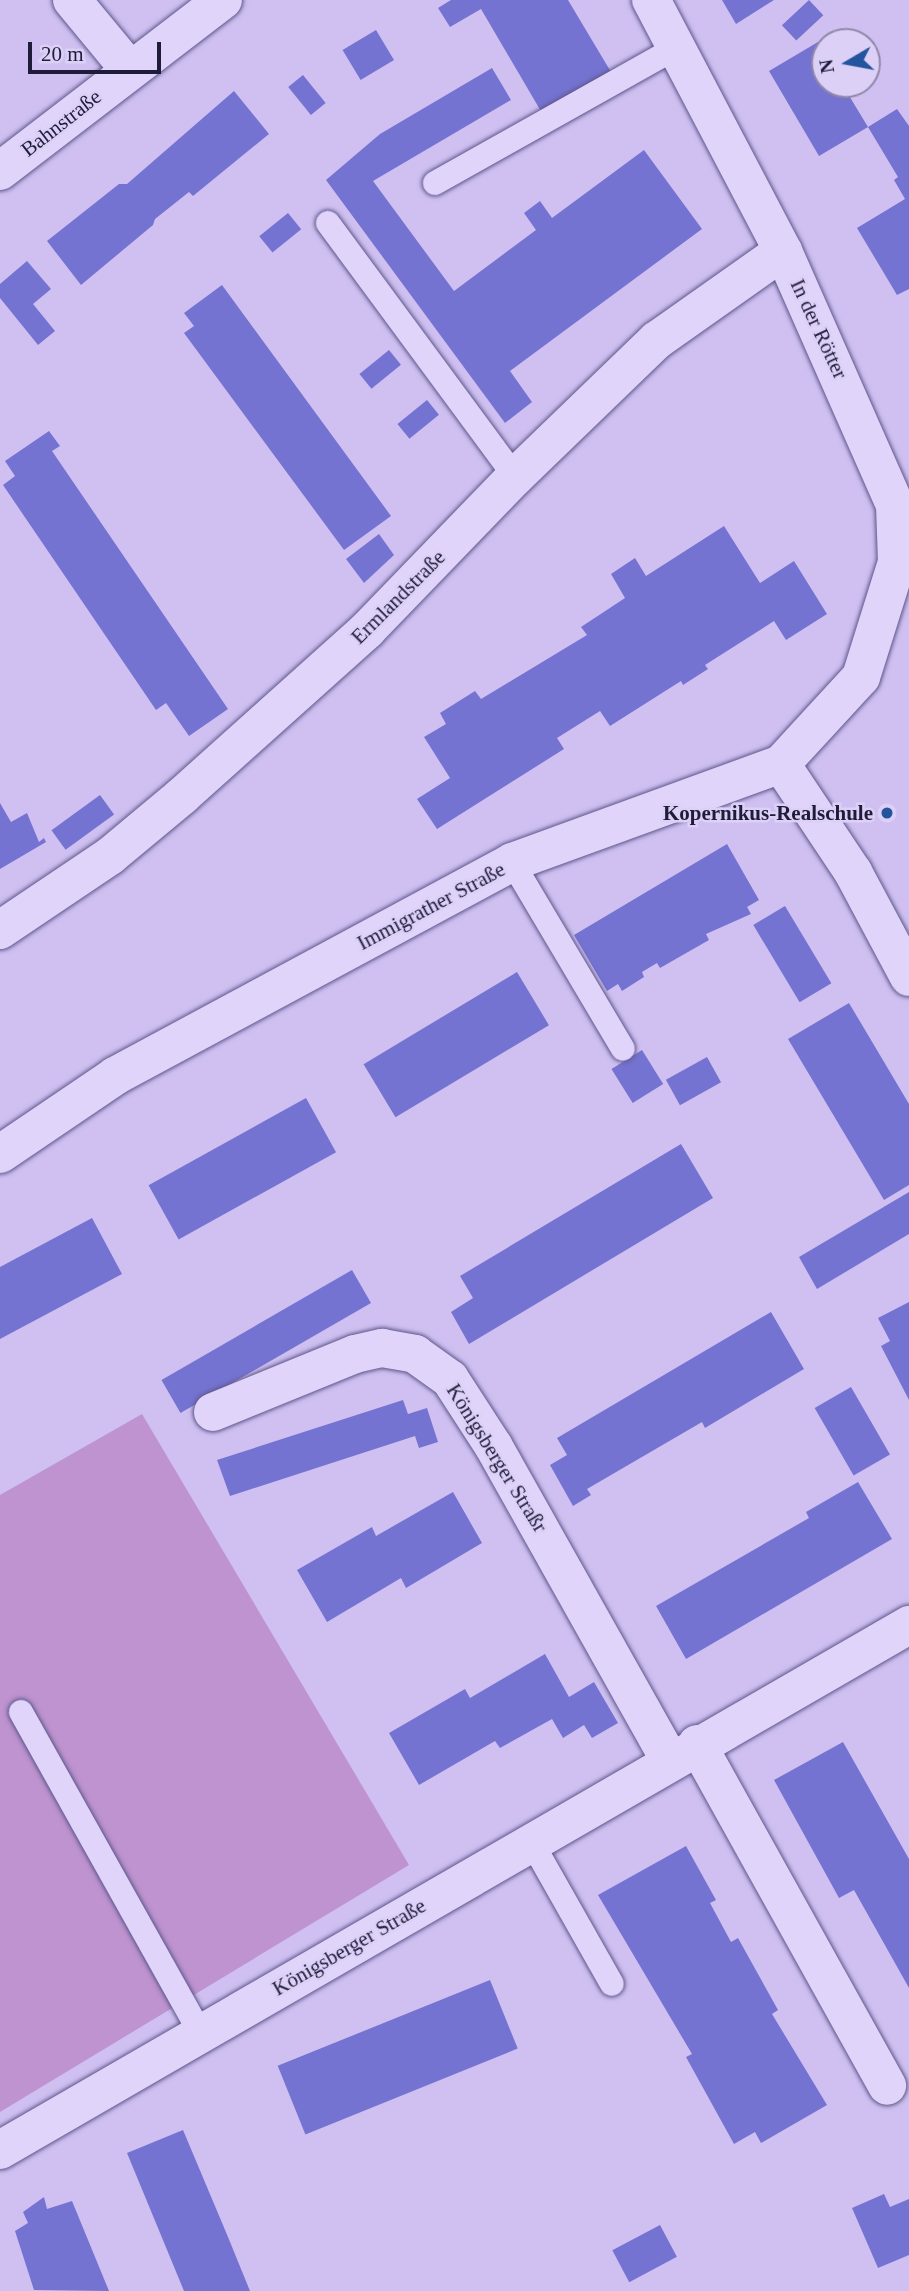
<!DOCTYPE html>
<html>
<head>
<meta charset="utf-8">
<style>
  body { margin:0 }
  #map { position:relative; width:909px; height:2291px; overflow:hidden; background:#cfc0f1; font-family:Georgia,serif }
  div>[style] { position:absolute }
  .green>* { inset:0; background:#be93cf }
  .building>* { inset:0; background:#7573d1; transform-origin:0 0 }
  .roads { filter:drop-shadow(0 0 2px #5e578b) drop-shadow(0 0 2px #5e578b) }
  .service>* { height:24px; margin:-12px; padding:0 12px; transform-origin:12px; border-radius:12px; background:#e0d4fb }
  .minor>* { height:38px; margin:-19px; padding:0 19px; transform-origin:19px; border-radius:19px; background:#e0d4fb }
  .dots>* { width:19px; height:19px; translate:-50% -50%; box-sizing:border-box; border:4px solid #dcd0f7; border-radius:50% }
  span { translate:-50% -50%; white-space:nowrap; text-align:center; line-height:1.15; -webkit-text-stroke:5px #dcd0f7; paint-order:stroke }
  .street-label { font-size:21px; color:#1f1c39 }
  .poi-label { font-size:21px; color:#1f1c39; font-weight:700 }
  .right { translate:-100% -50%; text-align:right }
  .north { position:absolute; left:811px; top:28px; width:70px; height:70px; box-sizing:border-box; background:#dcd0f7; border:2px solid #9088ab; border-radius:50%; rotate:260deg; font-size:19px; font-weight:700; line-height:28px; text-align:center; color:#1f1c39 }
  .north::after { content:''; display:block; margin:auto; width:24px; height:32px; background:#23549d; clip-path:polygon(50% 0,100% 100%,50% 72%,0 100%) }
  .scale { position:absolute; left:28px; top:42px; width:133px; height:32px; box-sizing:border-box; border:4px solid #1f1c39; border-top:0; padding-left:9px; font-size:21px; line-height:24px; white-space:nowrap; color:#1f1c39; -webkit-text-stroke:5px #dcd0f7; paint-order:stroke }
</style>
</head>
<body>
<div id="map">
  <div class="green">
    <i style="clip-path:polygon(142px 1414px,409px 1865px,0 2112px,0 1495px)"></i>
  </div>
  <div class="building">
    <i style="clip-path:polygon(451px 0,568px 0,611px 72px,542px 113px,481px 9px,450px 27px,438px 8px)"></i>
    <i style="clip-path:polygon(722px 0,774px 0,736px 24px)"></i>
    <i style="left:809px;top:0;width:21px;height:37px;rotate:47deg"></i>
    <i style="left:376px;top:30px;width:35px;height:39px;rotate:59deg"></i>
    <i style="clip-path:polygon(818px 42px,825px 55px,825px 84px,842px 84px,868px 127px,897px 109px,909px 126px,909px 289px,897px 295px,857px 228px,905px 199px,894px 180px,898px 177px,868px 127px,819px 156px,769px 71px)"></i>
    <i style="clip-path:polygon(492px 68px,511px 100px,373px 181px,454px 291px,536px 230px,524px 213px,540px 201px,552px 218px,644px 150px,702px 229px,510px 371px,532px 402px,505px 423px,326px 180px,380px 134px)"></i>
    <i style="left:303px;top:75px;width:36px;height:19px;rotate:51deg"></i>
    <i style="clip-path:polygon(234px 91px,269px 134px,193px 196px,189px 192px,155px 219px,153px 225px,81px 285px,47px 241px,119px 184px,127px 184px)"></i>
    <i style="left:288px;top:213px;width:21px;height:37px;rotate:51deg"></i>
    <i style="clip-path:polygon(27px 261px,51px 289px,33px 304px,55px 331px,38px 345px,0 298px,0 284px)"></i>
    <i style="clip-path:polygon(222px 285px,391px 516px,344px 550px,184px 333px,194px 326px,184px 313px)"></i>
    <i style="left:389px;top:350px;width:19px;height:38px;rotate:51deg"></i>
    <i style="left:427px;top:400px;width:19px;height:38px;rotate:51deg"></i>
    <i style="clip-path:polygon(49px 431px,60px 446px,52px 451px,228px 709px,189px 736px,166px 703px,156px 710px,3px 485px,15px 476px,5px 461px)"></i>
    <i style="clip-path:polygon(724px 526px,760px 583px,794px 561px,827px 614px,786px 640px,774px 621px,705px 665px,708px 669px,683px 685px,681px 681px,610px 726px,600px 711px,557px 738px,564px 749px,437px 829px,417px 799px,450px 778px,424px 737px,446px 724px,440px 713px,475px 691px,481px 699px,587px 635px,581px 627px,625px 598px,611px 574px,635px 558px,646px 576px)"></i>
    <i style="clip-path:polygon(379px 534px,394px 555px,364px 583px,346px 559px)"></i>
    <i style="left:100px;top:795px;width:24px;height:60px;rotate:54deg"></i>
    <i style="clip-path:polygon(0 803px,11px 822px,27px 813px,39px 842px,44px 838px,46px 842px,0 869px)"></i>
    <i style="clip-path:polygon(727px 844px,759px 900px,747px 907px,751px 914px,706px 934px,709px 940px,660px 968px,657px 963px,642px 972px,644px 977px,622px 991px,618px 984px,607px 991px,574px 935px)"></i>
    <i style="left:785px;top:906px;width:90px;height:37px;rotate:59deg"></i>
    <i style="left:517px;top:972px;width:62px;height:179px;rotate:59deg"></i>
    <i style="clip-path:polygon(849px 1003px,909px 1104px,909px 1185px,884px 1200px,788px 1039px)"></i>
    <i style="left:642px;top:1050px;width:40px;height:36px;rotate:58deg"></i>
    <i style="left:707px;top:1057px;width:29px;height:47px;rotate:61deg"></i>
    <i style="left:306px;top:1098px;width:62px;height:180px;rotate:61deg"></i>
    <i style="clip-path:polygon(681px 1144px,713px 1198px,469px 1344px,451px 1312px,473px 1298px,460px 1276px)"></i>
    <i style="clip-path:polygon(909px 1192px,909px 1234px,817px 1289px,799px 1257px)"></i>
    <i style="clip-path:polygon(92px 1218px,122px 1274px,0 1339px,0 1267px)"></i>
    <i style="left:352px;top:1270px;width:38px;height:220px;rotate:60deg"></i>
    <i style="clip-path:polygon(909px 1302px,909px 1400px,881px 1346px,890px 1341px,878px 1318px)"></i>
    <i style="clip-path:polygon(771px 1312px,804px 1369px,705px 1428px,702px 1422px,587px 1489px,591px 1495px,573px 1506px,550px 1465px,567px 1455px,557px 1438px)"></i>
    <i style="left:851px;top:1387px;width:78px;height:42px;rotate:60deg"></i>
    <i style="clip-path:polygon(403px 1400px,408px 1414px,427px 1408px,438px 1442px,419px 1448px,415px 1436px,230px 1496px,217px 1460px)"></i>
    <i style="clip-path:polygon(858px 1482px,892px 1539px,686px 1659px,656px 1606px,809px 1518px,806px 1512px)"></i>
    <i style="clip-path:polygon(453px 1492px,482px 1543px,406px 1588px,401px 1578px,327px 1622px,297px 1570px,372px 1527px,376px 1536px)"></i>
    <i style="clip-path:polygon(545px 1654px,569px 1697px,594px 1682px,618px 1723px,592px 1738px,584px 1725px,563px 1738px,552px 1719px,500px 1748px,495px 1741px,419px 1785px,389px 1733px,465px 1689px,470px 1698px)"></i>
    <i style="clip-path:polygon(843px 1742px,909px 1859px,909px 1988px,854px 1890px,839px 1898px,774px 1780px)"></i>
    <i style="clip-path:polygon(686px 1846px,716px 1900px,710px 1903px,731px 1942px,738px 1938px,778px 2010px,772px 2014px,827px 2105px,761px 2143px,755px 2132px,734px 2144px,686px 2057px,692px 2054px,598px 1895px)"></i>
    <i style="left:490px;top:1980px;width:74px;height:229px;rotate:68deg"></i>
    <i style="clip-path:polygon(183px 2130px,228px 2237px,250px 2291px,184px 2291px,127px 2153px)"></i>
    <i style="clip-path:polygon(884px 2194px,890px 2207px,909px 2199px,909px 2255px,878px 2268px,852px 2208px)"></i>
    <i style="clip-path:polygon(44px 2197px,47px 2209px,72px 2201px,109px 2291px,34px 2290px,15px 2231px,28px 2223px,23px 2212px)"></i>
    <i style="left:660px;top:2225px;width:36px;height:54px;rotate:62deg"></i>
  </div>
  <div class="roads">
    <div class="service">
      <i style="left:435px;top:183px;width:280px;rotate:-29.3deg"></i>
      <i style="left:328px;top:223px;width:315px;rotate:53.6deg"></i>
      <i style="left:512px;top:862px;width:217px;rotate:59.3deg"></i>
      <i style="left:21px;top:1712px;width:369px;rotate:60.8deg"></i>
      <i style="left:531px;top:1841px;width:164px;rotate:60.5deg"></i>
    </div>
    <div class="minor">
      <i style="left:72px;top:0;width:91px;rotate:50.4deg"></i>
      <i style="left:0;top:171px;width:281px;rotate:-37.5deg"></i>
      <i style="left:781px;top:764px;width:130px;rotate:56.3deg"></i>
      <i style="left:853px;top:872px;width:119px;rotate:61.9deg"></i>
      <i style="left:0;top:930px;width:133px;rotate:-33.9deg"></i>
      <i style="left:110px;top:856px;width:94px;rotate:-39.8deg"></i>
      <i style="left:182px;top:796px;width:249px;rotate:-41.9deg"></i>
      <i style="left:367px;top:630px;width:213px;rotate:-46deg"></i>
      <i style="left:515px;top:477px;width:197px;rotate:-44deg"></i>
      <i style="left:657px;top:340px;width:154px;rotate:-35.2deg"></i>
      <i style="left:0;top:1154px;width:139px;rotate:-34.1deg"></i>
      <i style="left:115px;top:1076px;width:451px;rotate:-28.3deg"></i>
      <i style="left:512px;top:862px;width:286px;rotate:-20deg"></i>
      <i style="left:781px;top:764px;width:118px;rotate:-47.4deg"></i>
      <i style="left:861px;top:677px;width:121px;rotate:-72.6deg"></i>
      <i style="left:897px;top:562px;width:57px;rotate:-92deg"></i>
      <i style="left:895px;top:505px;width:278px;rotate:-113.8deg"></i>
      <i style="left:783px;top:251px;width:284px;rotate:-117.7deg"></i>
      <i style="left:213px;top:1412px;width:153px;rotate:-22.2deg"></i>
      <i style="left:355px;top:1354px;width:28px;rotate:-13deg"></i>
      <i style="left:382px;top:1348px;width:34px;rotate:10deg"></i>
      <i style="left:415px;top:1354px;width:43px;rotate:35.5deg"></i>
      <i style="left:450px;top:1379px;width:81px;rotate:57.1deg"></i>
      <i style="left:494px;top:1447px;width:359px;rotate:60.7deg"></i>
      <i style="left:697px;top:1744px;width:391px;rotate:60.9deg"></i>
      <i style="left:0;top:2150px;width:1050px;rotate:-30.01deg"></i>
    </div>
  </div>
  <div class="dots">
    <i style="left:887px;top:813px;background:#23549d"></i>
  </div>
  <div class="street-label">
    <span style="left:61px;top:123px;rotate:-38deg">Bahnstraße</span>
    <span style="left:819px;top:329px;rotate:65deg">In der Rötter</span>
    <span style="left:398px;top:597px;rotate:-45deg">Ermlandstraße</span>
    <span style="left:431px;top:906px;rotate:-28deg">Immigrather Straße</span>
    <span style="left:497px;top:1458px;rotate:58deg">Königsberger Straßr</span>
    <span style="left:349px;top:1947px;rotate:-30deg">Königsberger Straße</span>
  </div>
  <div class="poi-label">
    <span class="right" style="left:873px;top:813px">Kopernikus-Realschule</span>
  </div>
  <div class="north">N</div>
  <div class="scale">20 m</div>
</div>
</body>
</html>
